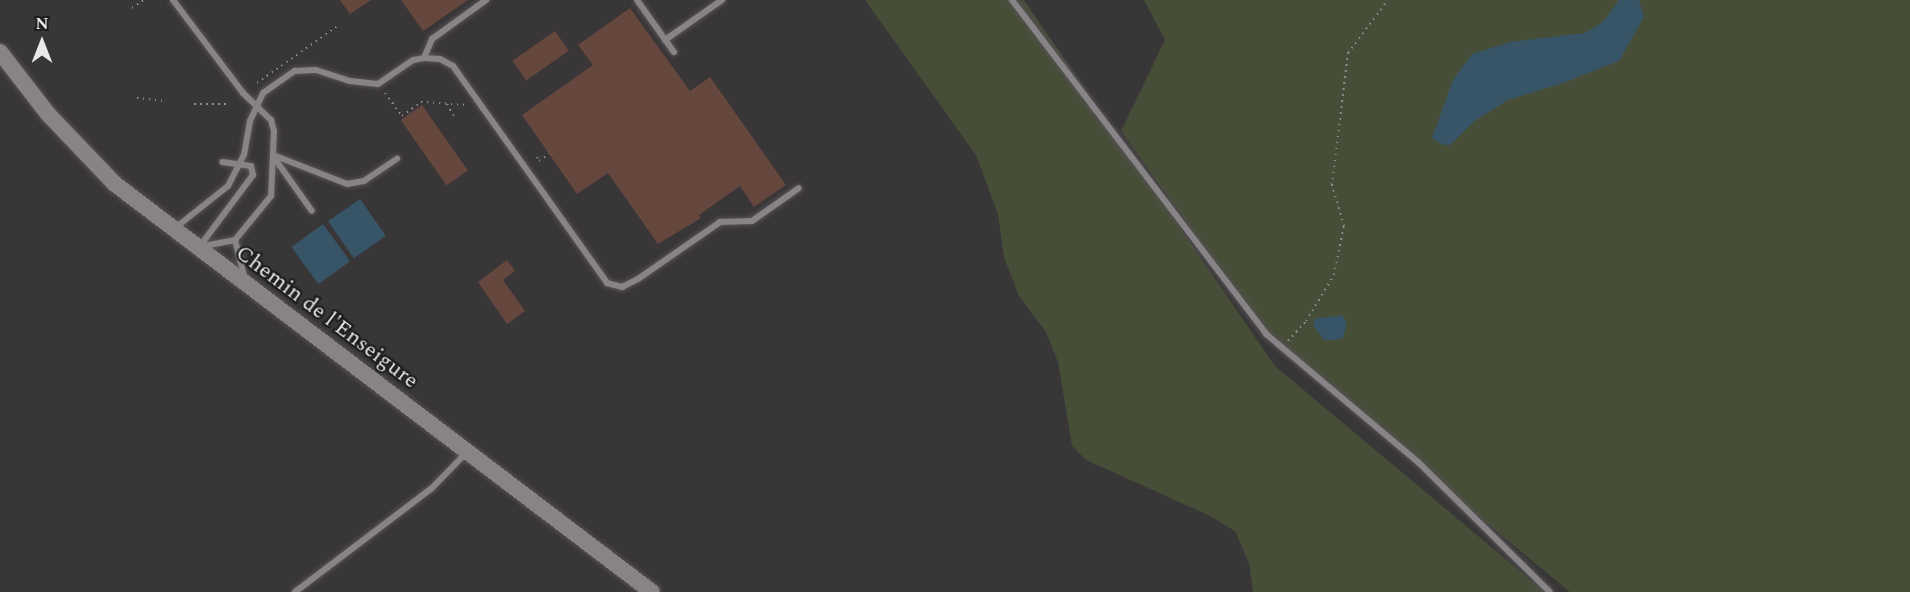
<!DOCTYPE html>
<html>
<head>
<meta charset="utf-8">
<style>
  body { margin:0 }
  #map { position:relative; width:1910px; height:592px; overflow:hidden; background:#393638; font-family:Spectral,serif }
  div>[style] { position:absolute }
  .green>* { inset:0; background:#474e38 }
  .water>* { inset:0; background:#385567; transform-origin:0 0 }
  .building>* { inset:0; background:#66473e; transform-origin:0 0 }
  .path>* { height:2px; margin-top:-1px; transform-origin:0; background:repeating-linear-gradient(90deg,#8f8d8f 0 1.5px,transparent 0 6px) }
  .roads { filter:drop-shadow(0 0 2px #555255) drop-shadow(0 0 2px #555255) }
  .lane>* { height:6px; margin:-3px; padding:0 3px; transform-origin:3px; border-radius:3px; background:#878386 }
  .secondary>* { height:16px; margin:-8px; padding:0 8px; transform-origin:8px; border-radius:8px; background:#878386 }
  span { translate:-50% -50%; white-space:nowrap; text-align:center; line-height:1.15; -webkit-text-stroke:4.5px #1f1e1f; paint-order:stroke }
  .street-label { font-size:22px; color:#eae9ea }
  .north { position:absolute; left:12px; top:12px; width:60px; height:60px; -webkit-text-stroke:4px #1f1e1f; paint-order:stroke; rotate:0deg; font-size:16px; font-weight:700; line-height:24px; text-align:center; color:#eae9ea }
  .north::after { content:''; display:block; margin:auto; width:21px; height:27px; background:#eae9ea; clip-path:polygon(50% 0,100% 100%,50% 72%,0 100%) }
</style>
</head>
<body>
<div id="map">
  <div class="green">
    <i style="clip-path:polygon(865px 0,1024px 0,1275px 366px,1545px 592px,1253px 592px,1249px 563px,1235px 531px,1208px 515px,1086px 460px,1072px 446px,1058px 362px,1046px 332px,1019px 296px,1004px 257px,998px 214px,976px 155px)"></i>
    <i style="clip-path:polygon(1144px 0,1910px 0,1910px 592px,1570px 592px,1278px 350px,1121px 131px,1165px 40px)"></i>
  </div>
  <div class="water">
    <i style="clip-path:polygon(1619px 0,1639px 0,1644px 17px,1619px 61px,1563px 83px,1508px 100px,1476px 120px,1450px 145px,1443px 145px,1432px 138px,1453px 80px,1472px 54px,1510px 42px,1585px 33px,1603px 22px)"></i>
    <i style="left:360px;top:199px;width:45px;height:39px;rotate:55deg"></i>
    <i style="left:323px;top:224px;width:46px;height:39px;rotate:54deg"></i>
    <i style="clip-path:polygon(1342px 315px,1347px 324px,1343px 338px,1337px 340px,1324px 340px,1313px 325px,1314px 319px)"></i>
  </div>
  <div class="building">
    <i style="clip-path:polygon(340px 0,371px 0,350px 14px)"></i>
    <i style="clip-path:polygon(401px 0,468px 0,423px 31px)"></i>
    <i style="clip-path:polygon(630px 8px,690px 91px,710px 77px,786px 185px,754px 207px,740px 186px,699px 215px,701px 218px,658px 244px,608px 173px,577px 194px,522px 115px,593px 65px,578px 45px)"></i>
    <i style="left:555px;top:31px;width:24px;height:52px;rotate:55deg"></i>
    <i style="left:422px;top:105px;width:80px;height:26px;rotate:55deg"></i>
    <i style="clip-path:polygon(507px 260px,515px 271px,503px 280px,525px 311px,507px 324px,478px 282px)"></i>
  </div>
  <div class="path">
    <i style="left:132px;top:8px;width:14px;rotate:-34deg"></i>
    <i style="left:257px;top:83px;width:100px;rotate:-35.3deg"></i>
    <i style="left:385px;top:93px;width:29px;rotate:54deg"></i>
    <i style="left:402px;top:116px;width:24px;rotate:-36deg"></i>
    <i style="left:421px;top:102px;width:47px;rotate:3.7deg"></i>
    <i style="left:137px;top:98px;width:28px;rotate:6deg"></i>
    <i style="left:194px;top:104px;width:34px"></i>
    <i style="left:447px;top:104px;width:14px;rotate:60deg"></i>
    <i style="left:537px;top:157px;width:4px;rotate:63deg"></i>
    <i style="left:539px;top:161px;width:12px;rotate:-35deg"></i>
    <i style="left:1288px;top:341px;width:27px;rotate:-48deg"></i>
    <i style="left:1306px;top:321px;width:54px;rotate:-58.7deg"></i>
    <i style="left:1334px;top:275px;width:50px;rotate:-78.5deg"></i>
    <i style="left:1344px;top:226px;width:43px;rotate:-106.3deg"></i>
    <i style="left:1332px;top:185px;width:133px;rotate:-83.1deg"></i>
    <i style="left:1348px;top:53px;width:66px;rotate:-53deg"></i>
  </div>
  <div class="roads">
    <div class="lane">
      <i style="left:173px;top:0;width:116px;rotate:53deg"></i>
      <i style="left:243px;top:93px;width:39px;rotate:44deg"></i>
      <i style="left:271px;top:120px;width:11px;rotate:75deg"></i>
      <i style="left:274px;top:131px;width:65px;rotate:92.6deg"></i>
      <i style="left:271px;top:196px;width:57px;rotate:129.3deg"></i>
      <i style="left:235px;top:240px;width:33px;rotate:169deg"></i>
      <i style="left:637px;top:0;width:64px;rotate:54.6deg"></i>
      <i style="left:1012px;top:0;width:420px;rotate:52.7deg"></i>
      <i style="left:1266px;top:334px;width:199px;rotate:40.1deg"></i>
      <i style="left:1418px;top:462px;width:185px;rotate:44.6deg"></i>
      <i style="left:665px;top:40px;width:70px;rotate:-35.1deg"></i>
      <i style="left:424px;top:58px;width:21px;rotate:-67deg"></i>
      <i style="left:432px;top:39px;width:67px;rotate:-35.8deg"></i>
      <i style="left:273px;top:155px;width:79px;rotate:21.4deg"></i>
      <i style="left:347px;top:184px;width:17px;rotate:-10deg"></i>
      <i style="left:364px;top:181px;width:40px;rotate:-34deg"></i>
      <i style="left:273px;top:156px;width:67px;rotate:54.7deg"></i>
      <i style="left:175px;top:228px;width:68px;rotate:-38.4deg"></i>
      <i style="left:228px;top:186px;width:35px;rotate:-63deg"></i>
      <i style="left:244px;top:155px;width:35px;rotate:-80deg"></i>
      <i style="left:250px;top:121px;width:31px;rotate:-65deg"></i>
      <i style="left:263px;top:93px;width:39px;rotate:-35deg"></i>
      <i style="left:295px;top:71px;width:21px;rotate:-3deg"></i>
      <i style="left:316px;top:70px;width:36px;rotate:18deg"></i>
      <i style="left:350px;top:81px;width:28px;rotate:6deg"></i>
      <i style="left:378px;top:84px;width:42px;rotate:-34.4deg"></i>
      <i style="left:413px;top:60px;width:11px;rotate:-10deg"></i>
      <i style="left:424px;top:58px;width:16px;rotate:4deg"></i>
      <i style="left:440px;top:59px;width:15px;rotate:28deg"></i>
      <i style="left:453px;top:66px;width:266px;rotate:54.6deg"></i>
      <i style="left:607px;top:283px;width:16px;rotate:15deg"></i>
      <i style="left:622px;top:287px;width:18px;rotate:-27deg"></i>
      <i style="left:638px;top:279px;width:100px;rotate:-34.8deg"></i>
      <i style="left:720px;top:222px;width:32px;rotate:-2deg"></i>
      <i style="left:752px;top:221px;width:57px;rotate:-35.1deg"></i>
      <i style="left:235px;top:240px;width:40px;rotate:75.6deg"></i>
      <i style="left:200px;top:246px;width:89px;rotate:-53.3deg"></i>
      <i style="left:253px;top:175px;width:9px;rotate:-103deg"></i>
      <i style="left:251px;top:166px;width:29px;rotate:-172deg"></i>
      <i style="left:295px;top:592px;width:172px;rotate:-37.2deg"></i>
      <i style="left:432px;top:488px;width:49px;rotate:-45.8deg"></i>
    </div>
    <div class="secondary">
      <i style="left:0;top:52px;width:78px;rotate:52.3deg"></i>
      <i style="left:48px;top:114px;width:97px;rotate:46.3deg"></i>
      <i style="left:115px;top:184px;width:674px;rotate:37.23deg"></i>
    </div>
  </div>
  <div class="street-label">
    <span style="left:327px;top:317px;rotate:37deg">Chemin de l'Enseigure</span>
  </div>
  <div class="north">N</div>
</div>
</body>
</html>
